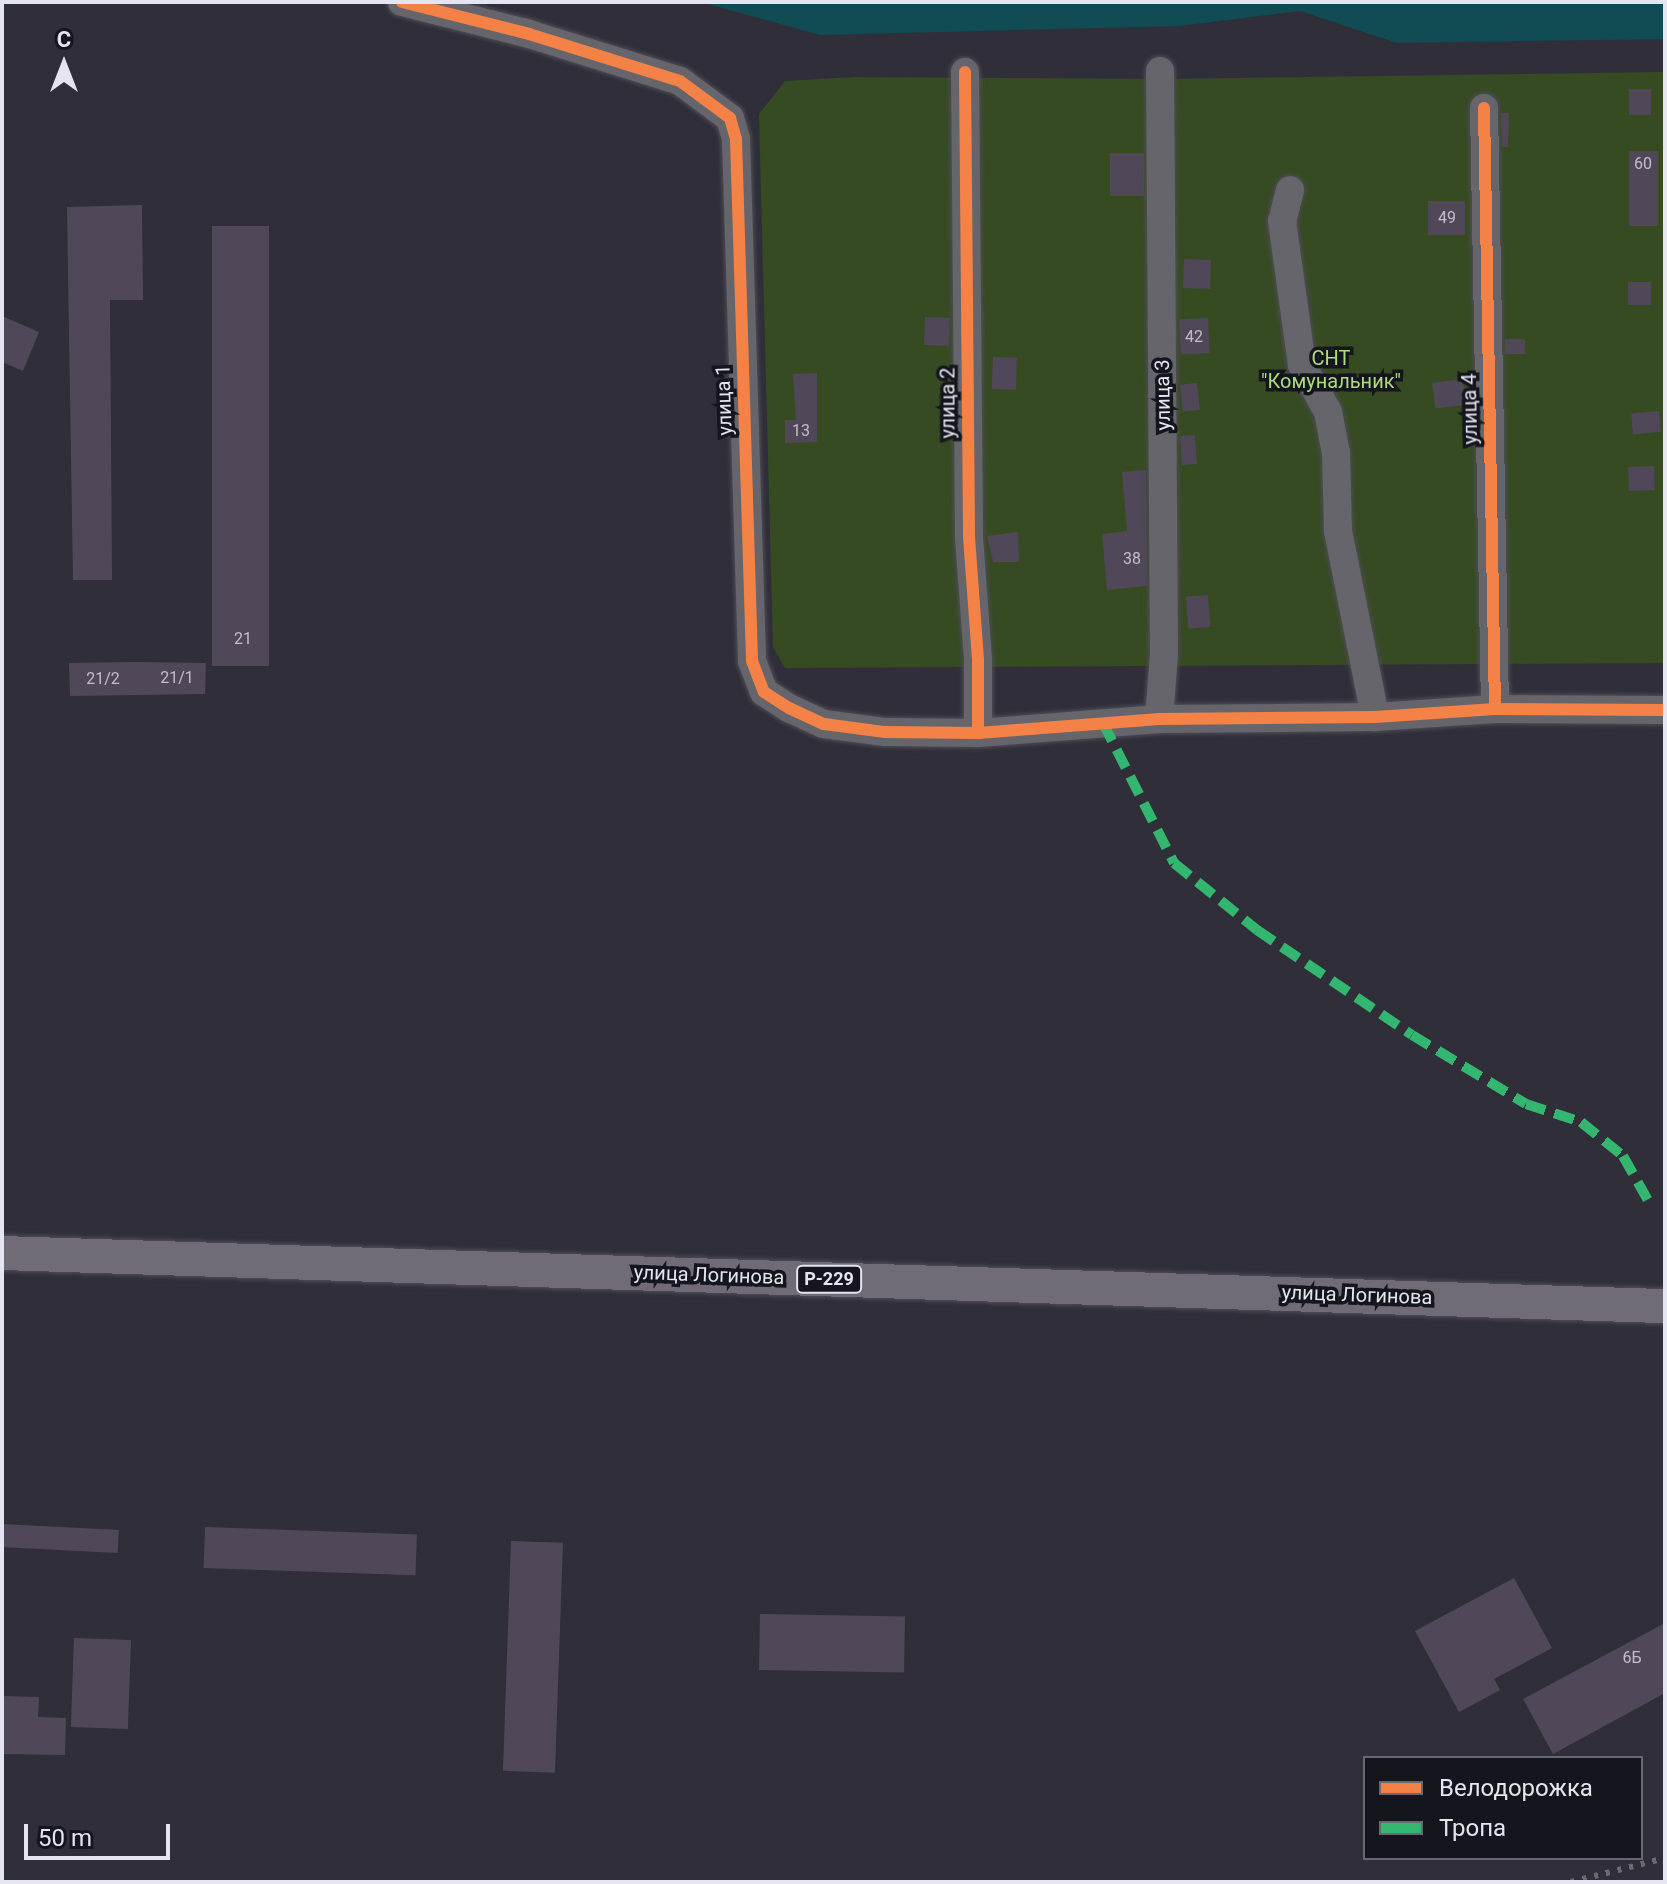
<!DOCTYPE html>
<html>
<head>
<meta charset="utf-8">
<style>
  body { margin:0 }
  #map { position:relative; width:1667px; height:1884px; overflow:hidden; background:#302f39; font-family:Roboto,sans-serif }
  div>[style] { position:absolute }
  .green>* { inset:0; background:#374b23 }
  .water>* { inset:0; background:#114b53 }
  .building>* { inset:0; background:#504858; transform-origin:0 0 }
  .roads { filter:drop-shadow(0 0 2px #4e4d56) drop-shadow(0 0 2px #4e4d56) }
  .minor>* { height:28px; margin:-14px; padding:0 14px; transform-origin:14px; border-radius:14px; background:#65656b }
  .major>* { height:34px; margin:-17px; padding:0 17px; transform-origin:17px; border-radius:17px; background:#716b76 }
  .rail>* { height:6px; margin-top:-3px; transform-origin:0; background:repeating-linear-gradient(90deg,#6b6a71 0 4px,transparent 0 12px) }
  .quiet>* { height:10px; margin-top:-5px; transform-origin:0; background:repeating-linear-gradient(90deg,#33b770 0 20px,transparent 0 30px) }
  .cycleway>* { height:12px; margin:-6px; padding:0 6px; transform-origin:6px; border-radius:6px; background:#f48246 }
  span { translate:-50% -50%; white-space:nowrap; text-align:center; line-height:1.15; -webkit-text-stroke:7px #15151d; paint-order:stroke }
  .number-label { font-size:16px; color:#c0becb }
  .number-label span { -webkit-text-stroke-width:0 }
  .shield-label span { padding:2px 6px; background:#15151d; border:2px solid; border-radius:6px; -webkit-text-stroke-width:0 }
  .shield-label { font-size:18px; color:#e5e5f1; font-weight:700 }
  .park-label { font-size:20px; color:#addc7d }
  .street-label { font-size:20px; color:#e5e5f1 }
  .frame { position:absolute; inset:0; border:4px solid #e5e5f1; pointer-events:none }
  .legend { position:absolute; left:1363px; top:1756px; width:280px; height:104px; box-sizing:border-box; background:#15151d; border:2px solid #686872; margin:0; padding:10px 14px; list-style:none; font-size:24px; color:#e5e5f1 }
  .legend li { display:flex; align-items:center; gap:16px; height:40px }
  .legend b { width:40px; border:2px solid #686872 }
  .north { position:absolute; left:24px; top:24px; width:80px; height:80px; -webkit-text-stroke:6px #15151d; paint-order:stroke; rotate:0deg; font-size:22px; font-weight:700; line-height:32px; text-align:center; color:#e5e5f1 }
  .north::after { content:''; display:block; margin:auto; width:28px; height:36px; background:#e5e5f1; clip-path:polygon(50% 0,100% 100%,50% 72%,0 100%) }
  .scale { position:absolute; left:24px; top:1824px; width:146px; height:36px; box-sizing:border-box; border:4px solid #e5e5f1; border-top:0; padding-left:10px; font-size:24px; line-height:28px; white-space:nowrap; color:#e5e5f1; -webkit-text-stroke:6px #15151d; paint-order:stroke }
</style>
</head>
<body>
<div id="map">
  <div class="green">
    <i style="clip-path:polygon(1665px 72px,1665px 663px,785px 668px,773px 647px,759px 114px,785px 81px,856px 77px,1163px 79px)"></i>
  </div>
  <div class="water">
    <i style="clip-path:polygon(701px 2px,1665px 2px,1665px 39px,1397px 43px,1300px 11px,1180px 26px,820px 35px)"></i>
  </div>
  <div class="building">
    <i style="left:1629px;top:89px;width:22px;height:26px"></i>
    <i style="clip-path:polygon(1501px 113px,1509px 113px,1508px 147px,1502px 147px)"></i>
    <i style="left:1629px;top:151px;width:29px;height:75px"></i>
    <i style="left:1110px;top:153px;width:34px;height:43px"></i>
    <i style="left:1428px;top:201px;width:37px;height:34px"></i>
    <i style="clip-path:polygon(142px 205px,143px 300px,110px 300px,112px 580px,73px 580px,67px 207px)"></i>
    <i style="left:212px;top:226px;width:57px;height:440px"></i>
    <i style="left:1184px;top:259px;width:27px;height:29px;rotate:2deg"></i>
    <i style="left:1628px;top:282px;width:23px;height:23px"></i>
    <i style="clip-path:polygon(2px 316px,39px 332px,23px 371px,2px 362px)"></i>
    <i style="left:925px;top:317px;width:25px;height:28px;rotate:2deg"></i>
    <i style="left:1208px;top:318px;width:35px;height:29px;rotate:87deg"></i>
    <i style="left:1505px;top:339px;width:20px;height:15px"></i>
    <i style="left:993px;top:357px;width:24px;height:32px;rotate:2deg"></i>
    <i style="clip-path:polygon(817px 373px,817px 442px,785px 443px,785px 420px,796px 420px,793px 374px)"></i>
    <i style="left:1463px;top:379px;width:26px;height:31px;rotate:83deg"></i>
    <i style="left:1197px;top:383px;width:27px;height:17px;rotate:84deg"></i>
    <i style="left:1659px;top:411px;width:21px;height:28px;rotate:85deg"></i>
    <i style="left:1195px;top:435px;width:29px;height:15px;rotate:86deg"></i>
    <i style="left:1654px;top:466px;width:24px;height:26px;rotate:88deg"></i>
    <i style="clip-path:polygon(1146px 470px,1147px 586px,1107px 590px,1102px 534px,1127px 531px,1122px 472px)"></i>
    <i style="clip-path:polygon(1018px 532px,1019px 562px,993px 562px,987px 536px)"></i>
    <i style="left:1208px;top:595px;width:32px;height:22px;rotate:86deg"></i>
    <i style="clip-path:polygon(135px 662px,206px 663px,205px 694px,70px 696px,69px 663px)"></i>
    <i style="left:2px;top:1524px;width:117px;height:23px;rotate:3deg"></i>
    <i style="left:205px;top:1527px;width:212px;height:41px;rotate:2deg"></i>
    <i style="left:511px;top:1541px;width:52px;height:230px;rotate:2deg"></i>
    <i style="clip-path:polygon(1514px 1578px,1552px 1648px,1494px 1679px,1500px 1690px,1459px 1712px,1415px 1631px)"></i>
    <i style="left:760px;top:1614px;width:145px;height:56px;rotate:1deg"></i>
    <i style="clip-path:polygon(1665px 1623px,1665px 1693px,1553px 1754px,1523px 1699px)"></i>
    <i style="left:74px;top:1638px;width:57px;height:89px;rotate:2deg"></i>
    <i style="clip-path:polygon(2px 1696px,39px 1697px,38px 1717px,66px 1718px,65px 1755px,2px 1754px)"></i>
  </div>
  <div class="roads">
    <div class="minor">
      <i style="left:402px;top:2px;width:131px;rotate:14.1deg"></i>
      <i style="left:529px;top:34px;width:158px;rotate:17.3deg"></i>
      <i style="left:680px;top:81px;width:62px;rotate:36.5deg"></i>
      <i style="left:730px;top:118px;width:22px;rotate:74deg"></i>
      <i style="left:736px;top:139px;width:522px;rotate:88.24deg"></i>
      <i style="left:752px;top:661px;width:33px;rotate:69deg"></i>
      <i style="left:764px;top:692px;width:30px;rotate:33deg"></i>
      <i style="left:789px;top:708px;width:38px;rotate:25deg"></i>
      <i style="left:824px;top:724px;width:62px;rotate:7.5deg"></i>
      <i style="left:885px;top:732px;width:93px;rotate:0.6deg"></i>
      <i style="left:978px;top:733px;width:182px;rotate:-4.4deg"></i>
      <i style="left:1159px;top:719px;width:216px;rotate:-0.5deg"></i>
      <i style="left:1375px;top:717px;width:120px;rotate:-3.8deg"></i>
      <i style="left:1495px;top:709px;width:170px;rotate:0.3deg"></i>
      <i style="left:965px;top:72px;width:465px;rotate:89.5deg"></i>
      <i style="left:969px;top:537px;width:124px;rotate:85.8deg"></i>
      <i style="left:978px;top:661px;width:72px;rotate:90deg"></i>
      <i style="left:1484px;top:108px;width:601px;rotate:88.95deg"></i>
      <i style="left:1290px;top:190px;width:32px;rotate:104deg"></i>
      <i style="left:1282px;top:221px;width:145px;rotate:82.1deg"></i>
      <i style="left:1302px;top:365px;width:54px;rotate:61deg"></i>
      <i style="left:1328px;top:412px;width:42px;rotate:79deg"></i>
      <i style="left:1336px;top:453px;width:78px;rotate:88.5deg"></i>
      <i style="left:1338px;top:531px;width:190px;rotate:78.7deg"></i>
      <i style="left:1159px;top:719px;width:65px;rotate:-85.6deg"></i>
      <i style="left:1164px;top:654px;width:583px;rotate:-90.39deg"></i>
    </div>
    <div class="major">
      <i style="left:2px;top:1253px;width:1664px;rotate:1.83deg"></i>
    </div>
  </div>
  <div class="rail">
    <i style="left:1571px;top:1882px;width:97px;rotate:-14.3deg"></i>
  </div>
  <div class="quiet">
    <i style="left:1103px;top:723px;width:157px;rotate:63.1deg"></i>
    <i style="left:1174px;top:863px;width:107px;rotate:38.9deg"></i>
    <i style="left:1257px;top:930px;width:187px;rotate:34.1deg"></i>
    <i style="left:1412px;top:1035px;width:133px;rotate:31.2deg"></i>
    <i style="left:1526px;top:1104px;width:58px;rotate:18.1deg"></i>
    <i style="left:1581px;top:1122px;width:54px;rotate:39deg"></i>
    <i style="left:1623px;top:1156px;width:55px;rotate:60.6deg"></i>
  </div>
  <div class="cycleway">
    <i style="left:402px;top:2px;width:131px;rotate:14.1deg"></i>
    <i style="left:529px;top:34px;width:158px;rotate:17.3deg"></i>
    <i style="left:680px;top:81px;width:62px;rotate:36.5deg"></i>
    <i style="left:730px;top:118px;width:22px;rotate:74deg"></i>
    <i style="left:736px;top:139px;width:522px;rotate:88.24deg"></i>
    <i style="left:752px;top:661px;width:33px;rotate:69deg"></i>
    <i style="left:764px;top:692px;width:30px;rotate:33deg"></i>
    <i style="left:789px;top:708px;width:38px;rotate:25deg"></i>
    <i style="left:824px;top:724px;width:62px;rotate:7.5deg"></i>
    <i style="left:885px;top:732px;width:93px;rotate:0.6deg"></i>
    <i style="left:978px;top:733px;width:182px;rotate:-4.4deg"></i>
    <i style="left:1159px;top:719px;width:216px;rotate:-0.5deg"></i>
    <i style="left:1375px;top:717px;width:120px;rotate:-3.8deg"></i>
    <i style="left:1495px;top:709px;width:170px;rotate:0.3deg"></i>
    <i style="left:965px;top:72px;width:465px;rotate:89.5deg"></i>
    <i style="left:969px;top:537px;width:124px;rotate:85.8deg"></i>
    <i style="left:978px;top:661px;width:72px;rotate:90deg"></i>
    <i style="left:1484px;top:108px;width:601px;rotate:88.95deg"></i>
  </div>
  <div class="number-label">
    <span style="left:1643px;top:164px">60</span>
    <span style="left:1447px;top:218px">49</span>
    <span style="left:1194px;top:337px">42</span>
    <span style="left:801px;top:431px">13</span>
    <span style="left:1132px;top:559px">38</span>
    <span style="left:243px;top:639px">21</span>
    <span style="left:177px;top:678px">21/1</span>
    <span style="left:103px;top:679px">21/2</span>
    <span style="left:1632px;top:1658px">6Б</span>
  </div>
  <div class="shield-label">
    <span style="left:829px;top:1279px">Р-229</span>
  </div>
  <div class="park-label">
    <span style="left:1331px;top:370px">СНТ<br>"Комунальник"</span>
  </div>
  <div class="street-label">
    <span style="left:1163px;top:395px;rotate:-91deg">улица 3</span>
    <span style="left:724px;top:400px;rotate:-92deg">улица 1</span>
    <span style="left:948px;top:403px;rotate:-90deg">улица 2</span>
    <span style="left:1470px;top:409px;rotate:-91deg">улица 4</span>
    <span style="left:709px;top:1275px;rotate:2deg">улица Логинова</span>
    <span style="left:1357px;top:1295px;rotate:2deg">улица Логинова</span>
  </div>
  <div class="frame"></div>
  <ul class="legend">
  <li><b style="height:10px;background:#f48246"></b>Велодорожка</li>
  <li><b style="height:10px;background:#33b770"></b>Тропа</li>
  </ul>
  <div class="north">С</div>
  <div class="scale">50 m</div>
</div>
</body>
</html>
